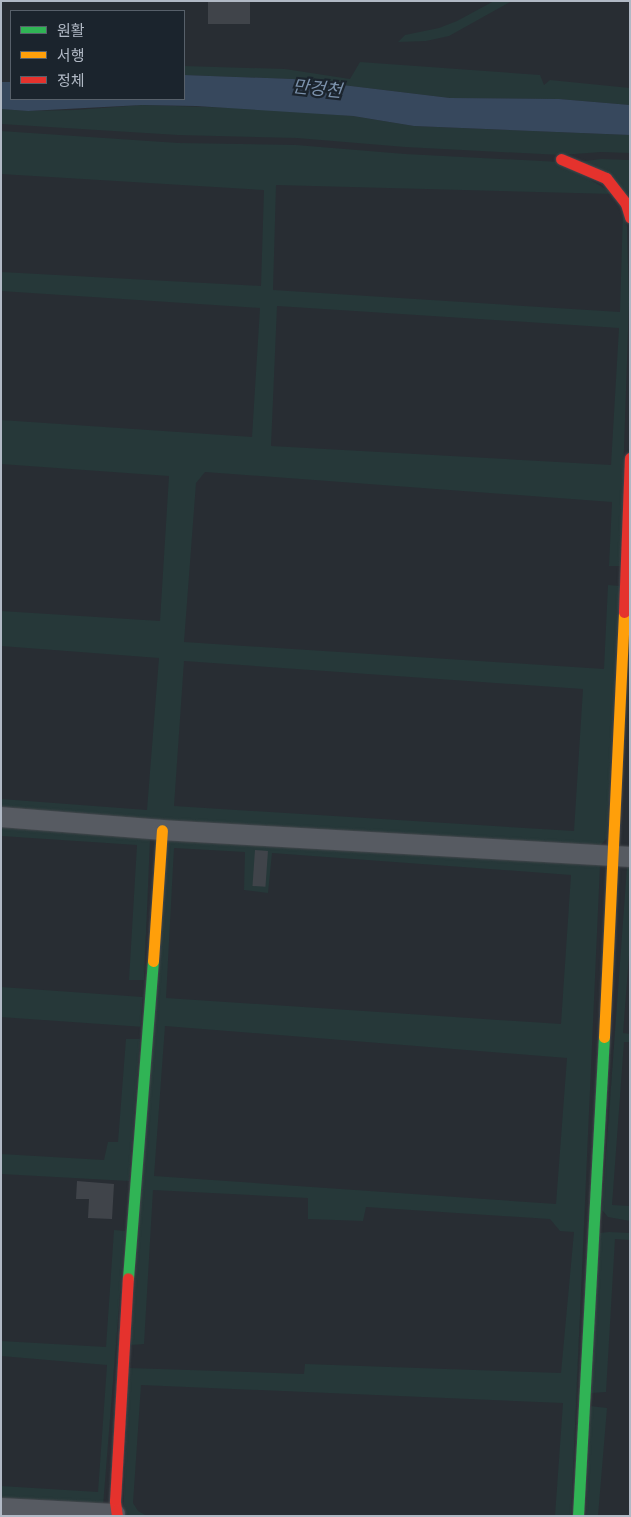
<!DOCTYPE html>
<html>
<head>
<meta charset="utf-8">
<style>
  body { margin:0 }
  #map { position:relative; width:631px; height:1517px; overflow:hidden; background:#282d33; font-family:"Roboto Condensed","Noto Sans KR",sans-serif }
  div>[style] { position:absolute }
  .green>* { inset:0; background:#263839; transform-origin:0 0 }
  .water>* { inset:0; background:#37485d }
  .building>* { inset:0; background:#40444a; transform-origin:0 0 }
  .roads { filter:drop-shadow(0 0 1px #46494e) drop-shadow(0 0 1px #46494e) }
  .street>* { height:20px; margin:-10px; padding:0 10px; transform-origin:10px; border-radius:10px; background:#575b62 }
  .fast>* { height:11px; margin:-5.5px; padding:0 5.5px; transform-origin:5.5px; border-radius:5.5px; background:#30b455 }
  .slow>* { height:11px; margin:-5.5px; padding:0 5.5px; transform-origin:5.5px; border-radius:5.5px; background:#ff9f0a }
  .jam>* { height:11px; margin:-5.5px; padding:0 5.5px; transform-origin:5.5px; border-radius:5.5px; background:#e5322d }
  span { translate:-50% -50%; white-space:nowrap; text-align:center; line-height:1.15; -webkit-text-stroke:4.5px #1b242d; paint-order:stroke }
  .water-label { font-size:18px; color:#7b91ab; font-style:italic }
  .frame { position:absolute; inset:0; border:2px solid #b1b9c5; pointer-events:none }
  .legend { position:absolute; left:10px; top:10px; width:175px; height:90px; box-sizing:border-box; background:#1b242d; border:1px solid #57606a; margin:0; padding:6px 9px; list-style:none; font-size:15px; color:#b1b9c5 }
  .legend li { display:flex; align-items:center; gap:10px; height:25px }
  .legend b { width:25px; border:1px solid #57606a }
</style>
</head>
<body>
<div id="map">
  <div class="green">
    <i style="clip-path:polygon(494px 1px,512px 1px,449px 36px,426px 41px,398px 42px,405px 35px,439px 28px,457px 21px)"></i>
    <i style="clip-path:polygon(360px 62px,540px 75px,544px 85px,550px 80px,630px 88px,630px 105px,559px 99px,450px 98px,293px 79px,184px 75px,184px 66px,285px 69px,350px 79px)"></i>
    <i style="clip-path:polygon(142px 105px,268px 109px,353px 116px,414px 126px,630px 135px,630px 153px,601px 152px,561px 155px,405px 147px,297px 138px,178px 135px,1px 124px,1px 109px,28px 111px,75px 110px)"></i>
    <i style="clip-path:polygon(evenodd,1px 131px,178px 143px,296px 145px,405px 154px,561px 162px,614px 194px,276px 185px,273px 290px,620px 312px,623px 210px,627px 227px,629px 302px,620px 566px,609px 566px,612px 502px,205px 472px,196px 483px,184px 642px,604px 669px,608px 585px,620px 586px,607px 838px,599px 847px,1px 811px,1px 799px,147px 810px,159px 658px,1px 646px,1px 611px,160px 621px,169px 476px,1px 464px,1px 420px,252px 437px,260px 308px,1px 291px,1px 272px,261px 286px,264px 190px,1px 174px,1px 131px,277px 306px,619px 328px,611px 465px,271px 446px,277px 306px,1px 131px,184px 661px,583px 689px,574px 831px,174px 806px,184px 661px)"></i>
    <i style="clip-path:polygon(601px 159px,630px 160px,630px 199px,578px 162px)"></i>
    <i style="clip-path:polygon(1px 824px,145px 835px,150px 839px,144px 980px,129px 980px,137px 845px,1px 836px)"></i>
    <i style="clip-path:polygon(evenodd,164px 840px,600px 865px,571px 1516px,555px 1516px,563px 1403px,141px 1385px,133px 1503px,138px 1511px,147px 1516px,123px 1516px,129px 1368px,304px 1374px,305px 1364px,561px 1373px,574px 1232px,560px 1231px,550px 1219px,366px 1207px,363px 1221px,308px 1219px,308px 1198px,153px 1190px,144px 1344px,131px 1345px,164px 840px,174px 848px,245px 852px,244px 890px,268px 893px,272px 853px,571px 875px,561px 1024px,166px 998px,174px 848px,164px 840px,165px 1026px,567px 1058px,556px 1204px,154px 1176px,165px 1026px)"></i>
    <i style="clip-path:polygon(630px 866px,630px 943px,623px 1033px,630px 1034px,630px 1042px,624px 1042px,612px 1205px,630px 1206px,630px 1221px,608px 1217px,602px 1210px,627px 867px)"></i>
    <i style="left:1px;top:987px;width:142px;height:30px;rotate:4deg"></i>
    <i style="clip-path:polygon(126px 1039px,140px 1039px,129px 1181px,1px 1174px,1px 1154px,104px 1160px,108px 1142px,118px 1142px)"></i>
    <i style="clip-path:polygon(114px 1230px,125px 1231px,103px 1506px,1px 1500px,1px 1486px,98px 1492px,107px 1365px,1px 1356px,1px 1341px,106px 1347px)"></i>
    <i style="clip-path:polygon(609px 1232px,630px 1233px,630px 1240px,615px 1239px,606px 1392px,591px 1393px,599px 1233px)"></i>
    <i style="clip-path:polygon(590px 1406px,607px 1408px,598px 1516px,586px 1516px)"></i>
  </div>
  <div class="water">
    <i style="clip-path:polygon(184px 75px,293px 79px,450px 98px,559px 99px,630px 105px,630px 135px,414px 126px,353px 116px,196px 106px,142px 105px,28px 111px,1px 109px,1px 82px,11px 82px,11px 99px,184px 99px)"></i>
  </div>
  <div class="building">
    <i style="left:208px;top:2px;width:42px;height:22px"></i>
    <i style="left:255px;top:850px;width:13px;height:36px;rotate:4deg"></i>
    <i style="clip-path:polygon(77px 1181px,114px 1184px,112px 1219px,88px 1218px,89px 1199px,76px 1199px)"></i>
  </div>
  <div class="roads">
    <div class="street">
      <i style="left:1px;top:817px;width:162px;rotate:4.6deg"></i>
      <i style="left:162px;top:830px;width:469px;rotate:3.3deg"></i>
      <i style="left:1px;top:1508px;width:114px;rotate:3deg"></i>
    </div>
    <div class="fast">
      <i style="left:128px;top:1278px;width:318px;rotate:-85.5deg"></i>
      <i style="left:578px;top:1516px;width:480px;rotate:-86.9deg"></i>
    </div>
    <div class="slow">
      <i style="left:153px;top:961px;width:131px;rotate:-86.1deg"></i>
      <i style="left:604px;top:1037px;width:425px;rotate:-87.3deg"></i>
    </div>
    <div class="jam">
      <i style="left:561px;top:159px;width:49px;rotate:22.9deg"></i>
      <i style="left:606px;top:178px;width:33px;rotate:52deg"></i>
      <i style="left:626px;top:204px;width:14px;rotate:73deg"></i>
      <i style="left:624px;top:612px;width:154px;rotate:-87.8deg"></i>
      <i style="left:117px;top:1516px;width:15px;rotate:-98deg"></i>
      <i style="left:115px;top:1501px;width:223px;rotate:-86.7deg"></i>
    </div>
  </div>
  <div class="water-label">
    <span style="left:317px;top:89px;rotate:6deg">만겅천</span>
  </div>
  <div class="frame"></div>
  <ul class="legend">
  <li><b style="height:6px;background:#30b455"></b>원활</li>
  <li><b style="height:6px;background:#ff9f0a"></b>서행</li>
  <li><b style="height:6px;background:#e5322d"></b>정체</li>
  </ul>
</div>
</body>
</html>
